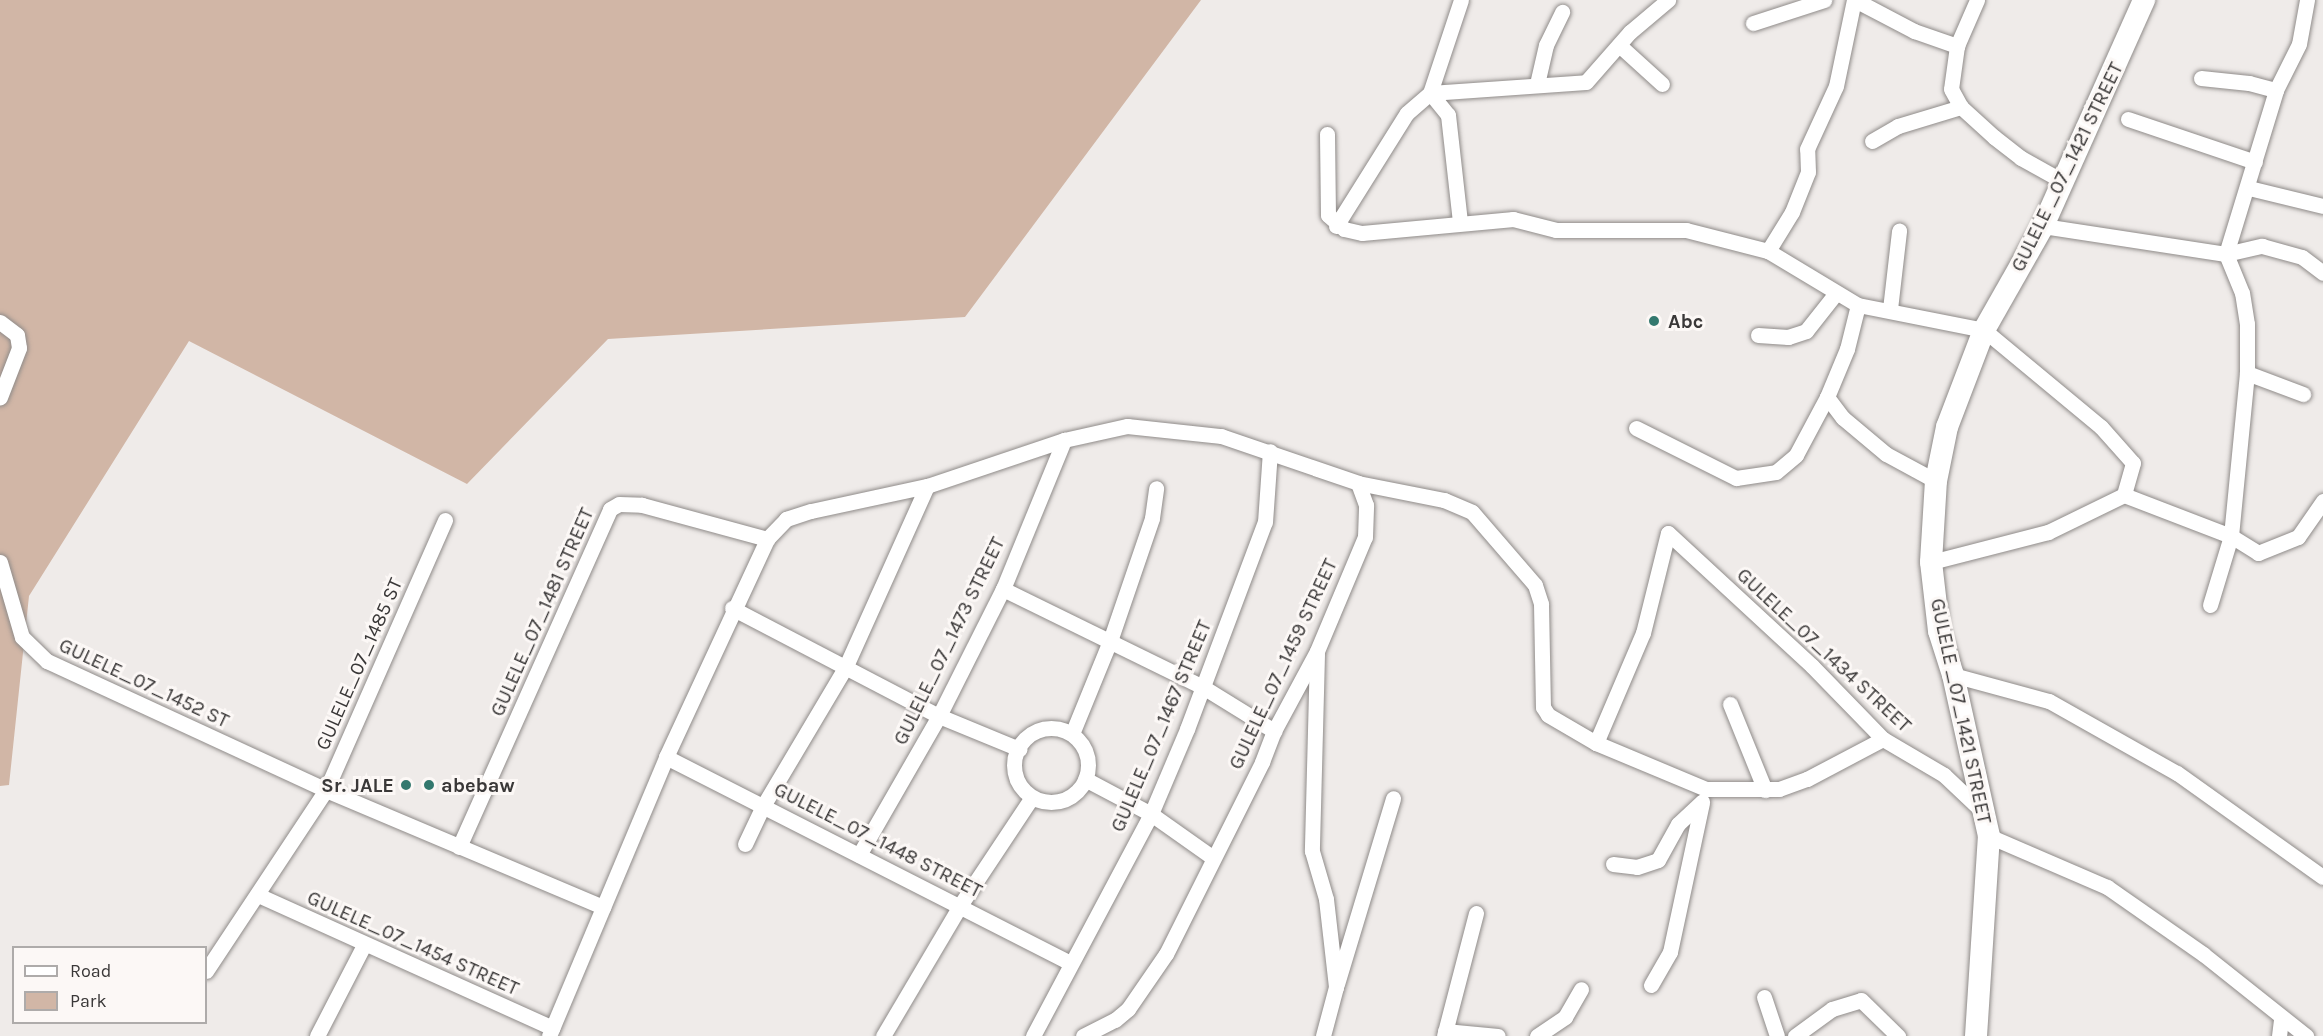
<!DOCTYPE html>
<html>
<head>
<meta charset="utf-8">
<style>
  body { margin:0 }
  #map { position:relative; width:2323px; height:1036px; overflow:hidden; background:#efebe9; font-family:Karla,sans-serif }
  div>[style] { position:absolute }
  .green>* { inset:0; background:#d1b6a6 }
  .roads { filter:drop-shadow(0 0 2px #8f8b89) drop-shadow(0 0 2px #8f8b89) }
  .street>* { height:15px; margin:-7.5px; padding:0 7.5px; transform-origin:7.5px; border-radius:7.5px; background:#fff }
  .street>.ring { margin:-7.5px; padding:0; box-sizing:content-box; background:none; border:15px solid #fff; border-radius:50% }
  .secondary>* { height:22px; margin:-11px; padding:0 11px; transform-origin:11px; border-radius:11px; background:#fff }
  .dots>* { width:16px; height:16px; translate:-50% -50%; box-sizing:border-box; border:3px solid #fcf8f6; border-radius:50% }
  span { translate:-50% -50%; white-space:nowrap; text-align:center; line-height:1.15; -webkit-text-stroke:6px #fcf8f6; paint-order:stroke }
  .street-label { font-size:20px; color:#3a3838 }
  .poi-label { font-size:20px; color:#3a3838; font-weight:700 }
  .left { translate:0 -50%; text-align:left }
  .right { translate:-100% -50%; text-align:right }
  .legend { position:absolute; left:12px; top:946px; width:195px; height:78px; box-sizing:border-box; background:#fcf8f6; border:2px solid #aeabaa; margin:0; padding:8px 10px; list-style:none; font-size:18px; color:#3a3838 }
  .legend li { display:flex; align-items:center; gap:12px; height:30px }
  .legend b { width:30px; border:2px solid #aeabaa }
</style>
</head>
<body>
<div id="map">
  <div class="green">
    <i style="clip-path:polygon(0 0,1201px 0,965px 317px,608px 339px,467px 484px,189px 341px,29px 596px,9px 785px,0 786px)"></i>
  </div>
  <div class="roads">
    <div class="street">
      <i style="left:1855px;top:0;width:67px;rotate:27.7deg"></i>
      <i style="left:1914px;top:31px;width:46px;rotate:19.2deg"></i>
      <i style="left:1977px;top:0;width:50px;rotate:113.5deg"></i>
      <i style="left:1957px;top:46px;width:43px;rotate:97.9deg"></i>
      <i style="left:1951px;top:89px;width:21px;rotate:61deg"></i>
      <i style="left:1961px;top:107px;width:45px;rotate:42.3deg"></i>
      <i style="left:1994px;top:137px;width:34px;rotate:38deg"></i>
      <i style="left:2021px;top:158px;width:49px;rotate:29.2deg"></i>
      <i style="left:1753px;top:23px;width:75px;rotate:-17.9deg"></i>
      <i style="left:1619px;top:45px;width:58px;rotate:42.2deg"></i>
      <i style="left:2201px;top:78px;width:48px;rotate:5.9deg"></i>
      <i style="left:2249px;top:83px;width:28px;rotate:15deg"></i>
      <i style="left:1537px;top:84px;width:40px;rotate:-77deg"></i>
      <i style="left:1546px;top:45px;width:37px;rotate:-64deg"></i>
      <i style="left:2128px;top:119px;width:134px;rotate:18.7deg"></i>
      <i style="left:1327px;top:134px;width:81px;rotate:89.3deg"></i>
      <i style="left:1328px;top:215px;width:21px;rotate:41deg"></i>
      <i style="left:1344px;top:229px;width:18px;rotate:13deg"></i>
      <i style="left:1362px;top:233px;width:152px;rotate:-5.3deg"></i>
      <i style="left:1513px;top:219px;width:44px;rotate:14.3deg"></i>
      <i style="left:1556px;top:230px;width:130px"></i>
      <i style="left:1686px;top:230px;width:85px;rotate:14.4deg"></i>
      <i style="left:1768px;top:251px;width:105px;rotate:31deg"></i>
      <i style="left:1858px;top:305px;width:128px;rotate:11.2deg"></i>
      <i style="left:1984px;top:330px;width:152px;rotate:39.7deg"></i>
      <i style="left:2101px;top:427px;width:48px;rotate:48.4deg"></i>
      <i style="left:2133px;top:463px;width:33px;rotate:106deg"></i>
      <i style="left:2124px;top:495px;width:85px;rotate:154deg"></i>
      <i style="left:2048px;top:532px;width:121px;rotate:165.6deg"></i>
      <i style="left:1872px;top:141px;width:30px;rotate:-30deg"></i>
      <i style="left:1898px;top:126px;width:66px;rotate:-16.8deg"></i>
      <i style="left:2249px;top:188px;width:76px;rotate:13.7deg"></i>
      <i style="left:1460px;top:222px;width:108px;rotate:-96.4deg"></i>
      <i style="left:1448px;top:115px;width:28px;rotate:-129deg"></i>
      <i style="left:1430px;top:93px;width:98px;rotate:-71.6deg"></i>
      <i style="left:1336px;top:226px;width:133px;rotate:-57.9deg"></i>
      <i style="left:1407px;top:113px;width:30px;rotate:-41deg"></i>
      <i style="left:1430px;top:93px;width:156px;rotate:-4deg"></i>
      <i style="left:1586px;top:82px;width:67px;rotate:-48.7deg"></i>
      <i style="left:1630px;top:32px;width:50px;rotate:-40.1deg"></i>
      <i style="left:2043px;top:226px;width:185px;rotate:8.7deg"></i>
      <i style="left:2226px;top:254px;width:37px;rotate:-13deg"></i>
      <i style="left:2262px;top:246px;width:41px;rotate:15.4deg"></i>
      <i style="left:2302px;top:257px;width:26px;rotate:37deg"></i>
      <i style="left:1768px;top:251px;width:46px;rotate:-58.4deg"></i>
      <i style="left:1792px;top:212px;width:43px;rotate:-68.2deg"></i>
      <i style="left:1808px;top:172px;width:23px;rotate:-92deg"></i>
      <i style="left:1807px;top:149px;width:69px;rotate:-65.3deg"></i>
      <i style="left:1836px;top:86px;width:88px;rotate:-78.2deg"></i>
      <i style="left:1890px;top:309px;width:79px;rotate:-83.4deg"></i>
      <i style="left:0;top:322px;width:21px;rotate:37deg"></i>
      <i style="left:17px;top:335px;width:13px;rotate:81deg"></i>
      <i style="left:19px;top:348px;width:53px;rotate:111.2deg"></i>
      <i style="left:1758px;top:335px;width:30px;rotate:4deg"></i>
      <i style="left:1788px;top:337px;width:19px;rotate:-18deg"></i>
      <i style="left:1806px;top:331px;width:48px;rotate:-51.7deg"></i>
      <i style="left:2247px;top:373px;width:60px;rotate:20.6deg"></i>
      <i style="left:1827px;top:397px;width:26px;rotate:53deg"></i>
      <i style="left:1843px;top:418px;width:56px;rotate:39.9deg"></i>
      <i style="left:1886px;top:454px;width:57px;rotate:28.4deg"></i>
      <i style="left:1636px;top:428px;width:112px;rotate:26.6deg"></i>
      <i style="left:1736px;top:478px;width:40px;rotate:-8.5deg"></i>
      <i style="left:1776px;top:472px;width:26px;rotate:-40deg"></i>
      <i style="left:1796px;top:455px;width:66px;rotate:-61.9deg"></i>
      <i style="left:1827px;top:397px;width:52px;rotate:-67.4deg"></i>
      <i style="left:1847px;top:349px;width:45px;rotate:-76deg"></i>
      <i style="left:2124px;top:495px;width:115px;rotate:21deg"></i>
      <i style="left:2231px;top:536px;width:32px;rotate:32deg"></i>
      <i style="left:2258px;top:553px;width:43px;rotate:-21.8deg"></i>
      <i style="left:2298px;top:537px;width:44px;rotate:-55.2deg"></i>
      <i style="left:0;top:562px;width:78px;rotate:73.7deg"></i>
      <i style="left:22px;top:637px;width:35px;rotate:44deg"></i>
      <i style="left:47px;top:661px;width:307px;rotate:24.8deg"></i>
      <i style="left:326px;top:790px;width:301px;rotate:22.9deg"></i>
      <i style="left:1003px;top:589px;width:223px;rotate:26.1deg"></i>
      <i style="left:1203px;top:687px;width:84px;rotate:31.8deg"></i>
      <i style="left:2210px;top:605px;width:72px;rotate:-73.1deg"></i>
      <i style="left:2231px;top:536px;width:164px;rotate:-84.4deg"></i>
      <i style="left:2247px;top:373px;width:49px;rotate:-90deg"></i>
      <i style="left:2247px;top:324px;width:31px;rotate:-99deg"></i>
      <i style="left:2242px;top:293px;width:42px;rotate:-112.3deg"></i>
      <i style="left:2226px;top:254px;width:171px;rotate:-73deg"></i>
      <i style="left:2276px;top:90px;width:51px;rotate:-63.4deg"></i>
      <i style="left:2299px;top:44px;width:45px;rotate:-79.7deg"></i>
      <i style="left:732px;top:608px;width:233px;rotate:27.6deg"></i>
      <i style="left:939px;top:716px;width:87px;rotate:22.4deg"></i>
      <i style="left:1317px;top:654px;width:197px;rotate:91.5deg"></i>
      <i style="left:1312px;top:851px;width:50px;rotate:73.7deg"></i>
      <i style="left:1326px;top:899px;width:89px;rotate:83.5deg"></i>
      <i style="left:1336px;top:987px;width:51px;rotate:104.9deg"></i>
      <i style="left:1953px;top:675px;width:99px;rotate:15.2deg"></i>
      <i style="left:2049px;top:701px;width:147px;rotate:29.4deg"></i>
      <i style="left:2177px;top:773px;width:179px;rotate:35.5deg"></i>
      <i style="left:1730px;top:704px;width:93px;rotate:67.9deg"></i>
      <i class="ring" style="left:1014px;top:728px;width:59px;height:59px"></i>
      <i style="left:1072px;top:734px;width:100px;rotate:-67.8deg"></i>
      <i style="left:1110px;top:641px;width:130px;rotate:-71.1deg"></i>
      <i style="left:1152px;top:518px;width:30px;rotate:-82deg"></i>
      <i style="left:1596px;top:743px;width:120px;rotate:-66.9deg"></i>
      <i style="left:1643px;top:633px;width:103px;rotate:-76deg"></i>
      <i style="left:1668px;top:533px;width:196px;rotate:42.7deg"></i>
      <i style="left:1812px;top:666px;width:102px;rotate:45.8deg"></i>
      <i style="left:1883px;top:739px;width:71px;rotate:30.5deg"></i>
      <i style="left:1944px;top:775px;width:54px;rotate:43.5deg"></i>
      <i style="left:666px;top:757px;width:453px;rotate:27deg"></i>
      <i style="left:1085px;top:779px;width:75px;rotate:27.9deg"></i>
      <i style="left:1151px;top:814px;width:75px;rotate:35.2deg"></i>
      <i style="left:1989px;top:836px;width:129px;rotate:23.4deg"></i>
      <i style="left:2107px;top:887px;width:117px;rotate:34.9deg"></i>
      <i style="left:2203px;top:954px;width:132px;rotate:38.5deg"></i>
      <i style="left:745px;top:844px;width:42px;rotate:-64.7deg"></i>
      <i style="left:763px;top:806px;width:163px;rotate:-59.3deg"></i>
      <i style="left:846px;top:666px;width:197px;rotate:-65.8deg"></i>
      <i style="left:459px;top:847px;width:370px;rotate:-65.9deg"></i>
      <i style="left:610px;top:509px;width:10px;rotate:-29deg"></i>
      <i style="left:619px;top:504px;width:23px;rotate:2deg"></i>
      <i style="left:642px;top:505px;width:130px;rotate:15.2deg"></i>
      <i style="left:859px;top:855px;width:160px;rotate:-60.1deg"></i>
      <i style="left:939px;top:716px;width:142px;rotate:-63.3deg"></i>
      <i style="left:1003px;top:589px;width:161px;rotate:-67.7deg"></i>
      <i style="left:1613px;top:864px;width:24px;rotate:7deg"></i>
      <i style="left:1637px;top:867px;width:22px;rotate:-18deg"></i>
      <i style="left:1658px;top:860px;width:41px;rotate:-60.9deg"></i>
      <i style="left:1678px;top:824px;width:33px;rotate:-43deg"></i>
      <i style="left:258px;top:895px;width:323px;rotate:24.3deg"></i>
      <i style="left:206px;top:971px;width:217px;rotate:-56.5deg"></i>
      <i style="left:326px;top:790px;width:295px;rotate:-66.2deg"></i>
      <i style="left:1337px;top:984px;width:194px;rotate:-73.2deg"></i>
      <i style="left:1651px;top:985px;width:38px;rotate:-60deg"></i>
      <i style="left:1670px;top:952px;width:152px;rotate:-77.9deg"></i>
      <i style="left:1764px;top:997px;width:41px;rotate:71.6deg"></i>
      <i style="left:1445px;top:1031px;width:53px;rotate:5.4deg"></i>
      <i style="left:317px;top:1036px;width:102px;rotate:-62.7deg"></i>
      <i style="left:549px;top:1036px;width:303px;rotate:-67.2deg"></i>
      <i style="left:666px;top:757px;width:240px;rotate:-65.1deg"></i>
      <i style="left:767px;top:539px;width:28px;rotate:-46deg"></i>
      <i style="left:786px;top:519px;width:26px;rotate:-18deg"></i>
      <i style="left:811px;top:511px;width:119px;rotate:-12.2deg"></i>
      <i style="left:927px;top:486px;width:145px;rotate:-18.6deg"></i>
      <i style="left:1064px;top:440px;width:65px;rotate:-12.5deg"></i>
      <i style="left:1127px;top:426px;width:95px;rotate:6.1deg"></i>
      <i style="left:1221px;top:436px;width:145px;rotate:18.9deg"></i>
      <i style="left:1358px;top:483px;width:88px;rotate:11.2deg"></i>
      <i style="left:1444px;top:500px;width:30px;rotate:23deg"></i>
      <i style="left:1472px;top:512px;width:96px;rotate:49.2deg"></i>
      <i style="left:1535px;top:585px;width:20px;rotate:72deg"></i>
      <i style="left:1541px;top:604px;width:103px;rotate:88.9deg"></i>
      <i style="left:1543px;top:707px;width:9px;rotate:58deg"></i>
      <i style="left:1548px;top:715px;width:56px;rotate:30.3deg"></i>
      <i style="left:1596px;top:743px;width:119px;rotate:22.7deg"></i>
      <i style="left:1706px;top:789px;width:73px"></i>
      <i style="left:1779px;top:789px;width:30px;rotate:-20deg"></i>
      <i style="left:1807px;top:779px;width:86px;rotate:-27.8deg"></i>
      <i style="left:883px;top:1036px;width:153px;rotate:-59.4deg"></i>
      <i style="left:961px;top:904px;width:128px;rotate:-56.4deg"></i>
      <i style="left:1033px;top:1036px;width:251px;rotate:-62deg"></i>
      <i style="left:1151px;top:814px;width:92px;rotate:-67deg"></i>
      <i style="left:1187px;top:729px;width:221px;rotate:-69.4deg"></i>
      <i style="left:1265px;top:522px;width:71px;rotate:-86deg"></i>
      <i style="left:1083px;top:1036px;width:36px;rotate:-27deg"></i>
      <i style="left:1115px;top:1020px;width:17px;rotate:-40deg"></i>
      <i style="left:1128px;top:1009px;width:67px;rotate:-55.4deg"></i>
      <i style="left:1166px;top:954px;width:215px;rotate:-63.4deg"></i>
      <i style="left:1262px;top:762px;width:33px;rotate:-69deg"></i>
      <i style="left:1274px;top:731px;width:91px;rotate:-61.7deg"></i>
      <i style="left:1317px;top:651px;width:124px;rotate:-67.2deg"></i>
      <i style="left:1365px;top:537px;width:32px;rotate:-88deg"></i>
      <i style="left:1366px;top:505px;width:23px;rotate:-110deg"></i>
      <i style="left:1444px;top:1036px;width:127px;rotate:-75.4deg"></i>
      <i style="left:1537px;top:1036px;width:34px;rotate:-34deg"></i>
      <i style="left:1565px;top:1017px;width:32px;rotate:-60deg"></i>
      <i style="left:1795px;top:1036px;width:46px;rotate:-36.1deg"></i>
      <i style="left:1832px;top:1009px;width:30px;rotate:-17deg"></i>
      <i style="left:1861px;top:1000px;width:52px;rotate:44.2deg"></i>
      <i style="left:2279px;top:1036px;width:17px;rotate:-83deg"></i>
    </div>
    <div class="secondary">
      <i style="left:1976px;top:1036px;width:200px;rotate:-86.3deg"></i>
      <i style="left:1989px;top:836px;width:165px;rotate:-102.6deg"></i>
      <i style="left:1953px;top:675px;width:46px;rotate:-107.7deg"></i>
      <i style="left:1939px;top:631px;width:69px;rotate:-96.6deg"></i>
      <i style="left:1931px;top:562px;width:81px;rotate:-86.5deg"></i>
      <i style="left:1936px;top:481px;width:55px;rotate:-78.5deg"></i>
      <i style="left:1947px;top:427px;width:104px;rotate:-69.1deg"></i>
      <i style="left:1984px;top:330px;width:120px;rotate:-60.4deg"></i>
      <i style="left:2043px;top:226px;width:248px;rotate:-65.9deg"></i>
    </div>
  </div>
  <div class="dots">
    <i style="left:1654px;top:321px;background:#33786e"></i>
    <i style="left:406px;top:785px;background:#33786e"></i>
    <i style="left:429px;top:785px;background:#33786e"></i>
  </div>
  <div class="street-label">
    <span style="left:2067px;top:167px;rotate:-64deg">GULELE _07_1421 STREET</span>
    <span style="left:542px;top:612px;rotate:-66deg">GULELE_07_1481 STREET</span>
    <span style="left:949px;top:641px;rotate:-64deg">GULELE_07_1473 STREET</span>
    <span style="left:1824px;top:650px;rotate:43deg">GULELE_07_1434 STREET</span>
    <span style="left:359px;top:664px;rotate:-66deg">GULELE_07_1485 ST</span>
    <span style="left:1283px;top:664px;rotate:-65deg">GULELE_07_1459 STREET</span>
    <span style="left:144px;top:683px;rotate:25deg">GULELE_07_1452 ST</span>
    <span style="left:1961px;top:711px;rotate:78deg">GULELE _07_1421 STREET</span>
    <span style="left:1161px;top:726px;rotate:-67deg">GULELE_07_1467 STREET</span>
    <span style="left:878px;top:840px;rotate:27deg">GULELE_07_1448 STREET</span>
    <span style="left:413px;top:943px;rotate:24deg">GULELE_07_1454 STREET</span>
  </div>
  <div class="poi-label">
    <span class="left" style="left:1668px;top:321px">Abc</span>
    <span class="right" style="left:394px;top:785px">Sr. JALE</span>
    <span class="left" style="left:441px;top:785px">abebaw</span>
  </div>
  <ul class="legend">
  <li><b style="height:8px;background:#fff"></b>Road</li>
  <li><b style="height:16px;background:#d1b6a6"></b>Park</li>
  </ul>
</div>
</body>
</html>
